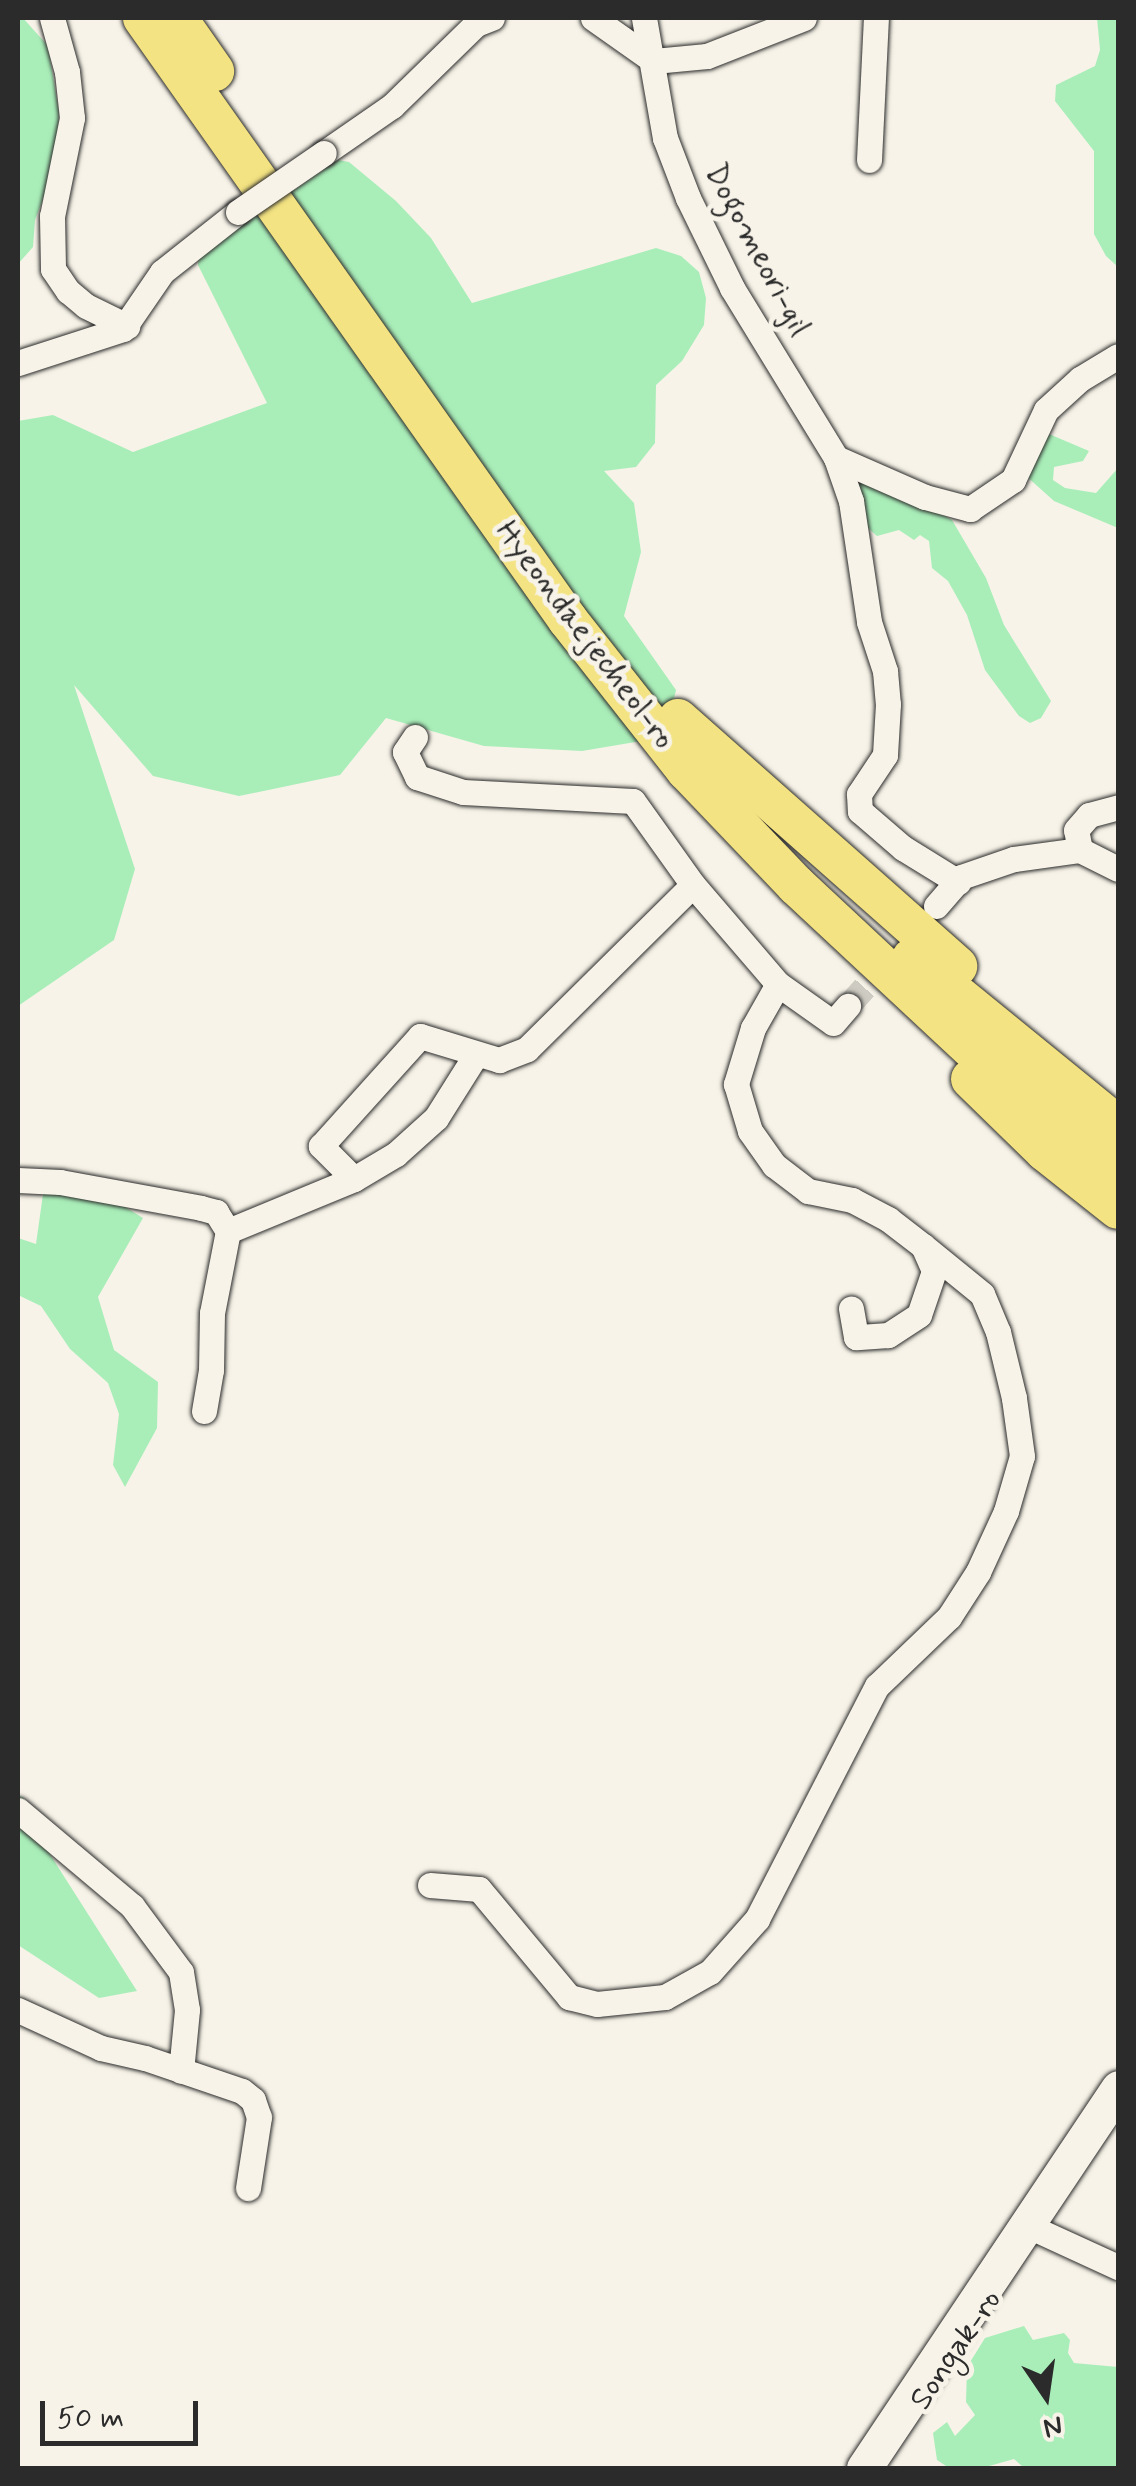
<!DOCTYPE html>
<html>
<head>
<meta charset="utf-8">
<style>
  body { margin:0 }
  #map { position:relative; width:1136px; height:2486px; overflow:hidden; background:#f7f3e8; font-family:Mynerve,sans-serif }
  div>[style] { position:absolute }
  .green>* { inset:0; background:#a9eeb9 }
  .minor-tunnel>* { height:25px; margin-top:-12.5px; transform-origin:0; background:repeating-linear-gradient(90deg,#cecbc2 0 25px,transparent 0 37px) }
  .roads { filter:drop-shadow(0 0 2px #2b2b2b) drop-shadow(0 0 2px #2b2b2b) }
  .minor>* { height:25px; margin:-12.5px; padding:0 12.5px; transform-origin:12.5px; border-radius:12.5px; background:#f7f3e8 }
  .secondary>* { height:35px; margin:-17.5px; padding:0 17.5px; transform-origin:17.5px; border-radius:17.5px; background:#f7f3e8 }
  .trunk>* { height:40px; margin:-20px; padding:0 20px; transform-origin:20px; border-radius:20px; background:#f4e382 }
  .bridges { filter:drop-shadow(0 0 2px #2b2b2b) drop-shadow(0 0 2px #2b2b2b) }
  .minor-bridge>* { height:25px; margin:-12.5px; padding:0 12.5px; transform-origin:12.5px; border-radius:12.5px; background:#f7f3e8 }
  span { translate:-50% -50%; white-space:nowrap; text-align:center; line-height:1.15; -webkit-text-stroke:10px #f7f3e8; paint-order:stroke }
  .street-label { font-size:32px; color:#2b2b2b }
  .frame { position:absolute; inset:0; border:20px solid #2b2b2b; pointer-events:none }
  .north { position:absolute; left:996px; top:2346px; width:100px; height:100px; -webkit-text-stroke:8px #f7f3e8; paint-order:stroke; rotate:167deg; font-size:28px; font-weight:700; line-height:40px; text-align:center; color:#2b2b2b }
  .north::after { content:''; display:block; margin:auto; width:35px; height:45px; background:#2b2b2b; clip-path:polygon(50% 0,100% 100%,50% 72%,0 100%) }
  .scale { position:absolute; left:40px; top:2401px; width:158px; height:45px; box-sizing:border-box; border:5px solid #2b2b2b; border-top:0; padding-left:12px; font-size:30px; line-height:35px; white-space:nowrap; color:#2b2b2b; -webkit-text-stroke:8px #f7f3e8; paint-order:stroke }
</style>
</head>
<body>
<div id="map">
  <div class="green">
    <i style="clip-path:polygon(18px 18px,23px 18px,48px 46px,59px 113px,56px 166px,35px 220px,33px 247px,18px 264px)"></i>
    <i style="clip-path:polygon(1097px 18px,1118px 18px,1118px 267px,1106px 256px,1094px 234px,1094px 151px,1055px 101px,1056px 85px,1095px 66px,1100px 50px)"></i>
    <i style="clip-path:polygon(338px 160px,349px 162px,396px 201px,431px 238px,472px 303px,656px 248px,681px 256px,699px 272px,706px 298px,704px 325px,682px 361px,656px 385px,655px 443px,636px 467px,604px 471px,634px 503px,641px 552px,624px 616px,676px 690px,665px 737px,582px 751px,484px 746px,386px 718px,340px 775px,239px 796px,153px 776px,74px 685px,135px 869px,114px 940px,18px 1006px,18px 421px,53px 415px,133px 452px,267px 403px,198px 265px,199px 255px)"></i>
    <i style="clip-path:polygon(1049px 434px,1089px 451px,1083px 461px,1054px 467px,1053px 480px,1065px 488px,1096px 493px,1118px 468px,1118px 528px,1054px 501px,1025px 475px,1042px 435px)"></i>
    <i style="clip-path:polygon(875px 479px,952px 520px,986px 578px,1004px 625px,1051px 701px,1041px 718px,1030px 723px,1019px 716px,985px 670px,967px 615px,948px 581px,932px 568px,929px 541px,920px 535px,914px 540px,899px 530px,877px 536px,861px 522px,857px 484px)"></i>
    <i style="clip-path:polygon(44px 1187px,122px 1205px,143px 1218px,98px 1297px,114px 1350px,158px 1382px,157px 1428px,125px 1487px,113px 1465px,119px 1414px,108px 1383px,70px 1349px,41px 1306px,18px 1295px,18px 1238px,36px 1244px)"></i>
    <i style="clip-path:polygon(18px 1795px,24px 1798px,37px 1834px,137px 1991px,99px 1998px,18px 1945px)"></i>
    <i style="clip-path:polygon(1024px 2326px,1033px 2340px,1064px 2333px,1070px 2340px,1068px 2353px,1074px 2363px,1118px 2367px,1118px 2468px,1024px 2468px,1014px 2459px,982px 2468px,949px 2468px,937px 2460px,933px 2433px,947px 2422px,955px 2436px,975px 2415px,966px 2402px,967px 2367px,985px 2338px)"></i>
  </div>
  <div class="minor-tunnel">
    <i style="left:848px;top:1006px;width:63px;rotate:-48.2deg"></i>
  </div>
  <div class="roads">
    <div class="minor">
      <i style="left:52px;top:18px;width:56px;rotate:74.5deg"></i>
      <i style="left:67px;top:72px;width:46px;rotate:83.8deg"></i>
      <i style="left:72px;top:118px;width:100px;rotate:101.5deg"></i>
      <i style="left:52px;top:216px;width:53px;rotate:88.9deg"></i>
      <i style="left:53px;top:269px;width:27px;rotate:56deg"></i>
      <i style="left:68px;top:291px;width:23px;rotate:40deg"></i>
      <i style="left:86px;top:306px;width:46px;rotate:26deg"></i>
      <i style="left:593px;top:18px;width:75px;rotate:35.2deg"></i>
      <i style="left:654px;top:61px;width:53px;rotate:-5.4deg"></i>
      <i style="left:707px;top:56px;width:104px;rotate:-21.4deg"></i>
      <i style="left:644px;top:18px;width:122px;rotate:80.1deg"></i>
      <i style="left:665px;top:138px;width:64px;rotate:69deg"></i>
      <i style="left:688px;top:198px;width:100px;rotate:63.9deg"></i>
      <i style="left:732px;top:288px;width:199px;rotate:58.5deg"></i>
      <i style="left:836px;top:458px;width:46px;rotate:70.8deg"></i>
      <i style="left:851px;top:501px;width:122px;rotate:81.5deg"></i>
      <i style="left:869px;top:622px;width:52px;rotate:71.9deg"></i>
      <i style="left:885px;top:671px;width:33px;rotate:85deg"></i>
      <i style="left:888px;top:704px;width:51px;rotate:93.4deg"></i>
      <i style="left:885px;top:755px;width:47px;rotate:123.7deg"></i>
      <i style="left:859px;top:794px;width:17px;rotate:87deg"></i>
      <i style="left:860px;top:811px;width:57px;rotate:40.7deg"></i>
      <i style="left:903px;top:848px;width:65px;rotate:31.7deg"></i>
      <i style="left:324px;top:153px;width:83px;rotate:-34.7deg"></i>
      <i style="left:392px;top:106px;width:117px;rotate:-44.3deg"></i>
      <i style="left:476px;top:24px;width:17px;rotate:-21deg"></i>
      <i style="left:869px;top:160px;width:142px;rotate:-87.2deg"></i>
      <i style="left:18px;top:363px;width:110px;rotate:-17.9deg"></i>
      <i style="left:123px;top:329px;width:69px;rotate:-55.6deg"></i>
      <i style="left:162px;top:272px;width:97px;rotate:-38.3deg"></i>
      <i style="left:836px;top:458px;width:97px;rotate:23.7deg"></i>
      <i style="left:925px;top:497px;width:47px;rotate:14.9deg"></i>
      <i style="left:970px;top:509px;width:52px;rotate:-34deg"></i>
      <i style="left:1013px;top:480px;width:77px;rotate:-64.8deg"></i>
      <i style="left:1046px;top:410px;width:46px;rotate:-42.4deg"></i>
      <i style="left:1080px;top:379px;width:44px;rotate:-31.2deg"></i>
      <i style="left:415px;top:737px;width:18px;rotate:124deg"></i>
      <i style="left:405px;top:752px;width:28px;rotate:64deg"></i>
      <i style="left:417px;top:777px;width:48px;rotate:18.1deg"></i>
      <i style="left:463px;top:792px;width:170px;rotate:3deg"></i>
      <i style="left:633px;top:801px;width:103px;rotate:54.5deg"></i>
      <i style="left:1080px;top:850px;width:20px;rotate:-101deg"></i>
      <i style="left:1076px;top:830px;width:20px;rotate:-49deg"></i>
      <i style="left:1089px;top:815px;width:30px;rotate:-15deg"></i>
      <i style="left:936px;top:906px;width:38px;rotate:-49deg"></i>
      <i style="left:961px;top:877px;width:56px;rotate:-18.8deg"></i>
      <i style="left:1014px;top:859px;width:67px;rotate:-7.8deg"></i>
      <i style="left:1080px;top:850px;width:42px;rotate:26.6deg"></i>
      <i style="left:778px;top:984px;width:51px;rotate:119.6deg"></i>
      <i style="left:753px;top:1028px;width:59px;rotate:106.9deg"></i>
      <i style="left:736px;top:1084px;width:49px;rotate:73.4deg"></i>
      <i style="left:750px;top:1131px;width:42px;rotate:54.8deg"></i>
      <i style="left:774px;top:1165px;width:43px;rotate:37.4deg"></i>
      <i style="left:808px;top:1191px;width:45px;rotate:11.6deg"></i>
      <i style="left:852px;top:1200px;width:41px;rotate:27.8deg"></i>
      <i style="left:888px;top:1219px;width:44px;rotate:37.6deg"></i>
      <i style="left:923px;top:1246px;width:27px;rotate:66deg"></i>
      <i style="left:934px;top:1271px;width:46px;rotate:108.8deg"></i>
      <i style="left:919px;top:1315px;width:37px;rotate:147deg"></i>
      <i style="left:888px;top:1335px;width:32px;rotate:176deg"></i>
      <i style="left:856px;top:1337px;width:29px;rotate:-100deg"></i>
      <i style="left:354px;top:1179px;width:49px;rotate:-30.8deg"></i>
      <i style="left:396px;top:1154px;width:54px;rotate:-42deg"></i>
      <i style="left:436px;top:1118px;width:73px;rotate:-57.8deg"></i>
      <i style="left:18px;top:1180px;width:42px;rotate:2.7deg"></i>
      <i style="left:60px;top:1182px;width:143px;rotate:10.4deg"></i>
      <i style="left:201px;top:1208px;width:16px;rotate:15deg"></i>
      <i style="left:216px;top:1212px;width:22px;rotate:58deg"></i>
      <i style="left:204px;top:1411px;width:42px;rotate:-80.3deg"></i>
      <i style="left:211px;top:1370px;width:57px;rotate:-89deg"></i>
      <i style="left:212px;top:1313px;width:84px;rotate:-79deg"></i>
      <i style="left:228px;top:1231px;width:136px;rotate:-22.4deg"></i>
      <i style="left:354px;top:1179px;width:47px;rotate:-135deg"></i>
      <i style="left:321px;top:1146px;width:148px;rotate:-48deg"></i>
      <i style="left:420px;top:1036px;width:83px;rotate:16.9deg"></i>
      <i style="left:499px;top:1060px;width:30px;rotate:-21deg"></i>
      <i style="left:527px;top:1049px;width:233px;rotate:-44.7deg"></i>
      <i style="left:693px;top:885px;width:130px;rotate:49.4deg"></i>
      <i style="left:778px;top:984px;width:67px;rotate:35.3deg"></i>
      <i style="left:833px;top:1023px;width:23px;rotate:-49deg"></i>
      <i style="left:18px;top:1810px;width:149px;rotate:40.1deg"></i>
      <i style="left:132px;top:1906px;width:82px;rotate:53.4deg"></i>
      <i style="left:181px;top:1972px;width:38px;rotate:81deg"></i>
      <i style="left:187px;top:2010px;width:61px;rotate:95.6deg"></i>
      <i style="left:430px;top:1885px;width:49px;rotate:4.7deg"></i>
      <i style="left:479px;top:1889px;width:141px;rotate:50.2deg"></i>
      <i style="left:569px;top:1997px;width:29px;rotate:14deg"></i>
      <i style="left:597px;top:2004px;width:68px;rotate:-5.9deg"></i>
      <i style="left:665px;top:1997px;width:51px;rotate:-29.1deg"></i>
      <i style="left:710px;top:1972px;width:71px;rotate:-48.4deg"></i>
      <i style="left:757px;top:1919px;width:262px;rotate:-62.8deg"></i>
      <i style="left:877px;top:1686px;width:100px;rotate:-43.8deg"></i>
      <i style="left:949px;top:1617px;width:54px;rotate:-57.2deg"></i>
      <i style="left:978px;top:1572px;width:67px;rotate:-65.3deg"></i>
      <i style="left:1006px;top:1511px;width:57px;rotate:-73.8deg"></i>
      <i style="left:1022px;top:1456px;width:59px;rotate:-97.9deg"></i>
      <i style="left:1014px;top:1398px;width:68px;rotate:-103.6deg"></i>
      <i style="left:998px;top:1332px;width:41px;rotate:-112.8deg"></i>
      <i style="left:982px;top:1294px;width:76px;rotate:-140.9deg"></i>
      <i style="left:18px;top:2010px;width:91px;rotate:24.6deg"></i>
      <i style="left:101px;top:2048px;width:45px;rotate:12.8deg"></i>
      <i style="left:145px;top:2058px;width:102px;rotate:18.8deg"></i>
      <i style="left:242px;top:2091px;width:14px;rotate:39deg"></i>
      <i style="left:253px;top:2100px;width:18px;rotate:71deg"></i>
      <i style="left:259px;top:2117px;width:72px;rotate:98.8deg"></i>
      <i style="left:1037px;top:2230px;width:89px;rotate:24.6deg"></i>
    </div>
    <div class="secondary">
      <i style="left:864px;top:2468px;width:457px;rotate:-56.2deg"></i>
    </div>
    <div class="trunk">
      <i style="left:143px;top:18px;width:737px;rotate:54.78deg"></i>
      <i style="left:568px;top:620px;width:192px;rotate:51.8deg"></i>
      <i style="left:687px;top:771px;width:158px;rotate:46.3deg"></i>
      <i style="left:796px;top:885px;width:249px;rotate:43deg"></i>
      <i style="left:978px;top:1055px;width:182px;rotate:39.6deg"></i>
      <i style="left:177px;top:18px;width:65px;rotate:55.1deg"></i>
      <i style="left:678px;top:719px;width:373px;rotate:41.5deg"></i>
      <i style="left:912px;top:958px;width:266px;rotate:39.2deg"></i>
      <i style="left:971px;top:1079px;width:103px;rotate:44.2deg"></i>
      <i style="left:1045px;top:1151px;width:93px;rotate:38.5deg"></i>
    </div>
  </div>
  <div class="bridges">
    <div class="minor-bridge">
      <i style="left:238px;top:212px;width:104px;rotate:-34.5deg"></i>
    </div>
  </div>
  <div class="street-label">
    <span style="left:757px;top:250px;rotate:62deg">Dogomeori-gil</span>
    <span style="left:585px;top:635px;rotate:53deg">Hyeondaejecheol-ro</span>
    <span style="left:956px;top:2350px;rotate:-56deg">Songak-ro</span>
  </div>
  <div class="frame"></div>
  <div class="north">N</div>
  <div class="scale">50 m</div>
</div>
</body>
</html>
